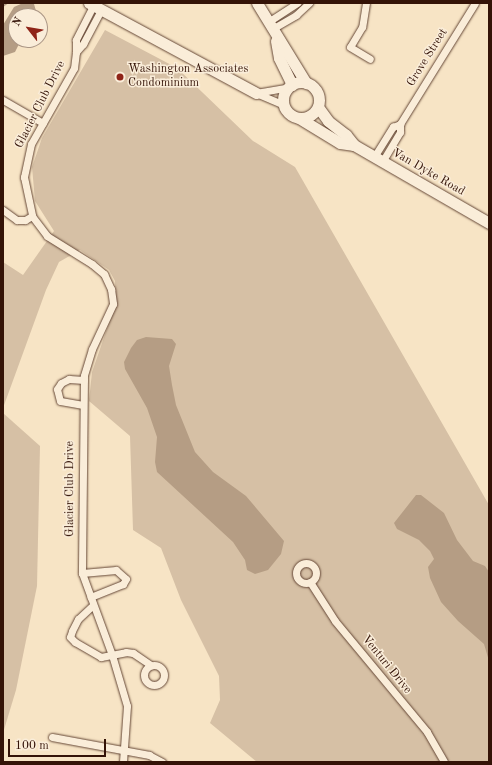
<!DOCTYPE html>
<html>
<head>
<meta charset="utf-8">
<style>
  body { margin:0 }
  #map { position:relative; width:492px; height:765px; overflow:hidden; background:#f7e4c5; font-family:"Old Standard TT",serif }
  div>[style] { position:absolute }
  .green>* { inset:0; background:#d6c0a5 }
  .water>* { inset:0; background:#b59d84 }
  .stream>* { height:2px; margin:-1px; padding:0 1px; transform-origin:1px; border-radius:1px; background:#b59d84 }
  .roads { filter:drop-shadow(0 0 1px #654736) drop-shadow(0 0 1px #654736) }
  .street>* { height:7px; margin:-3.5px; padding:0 3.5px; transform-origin:3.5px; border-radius:3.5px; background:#faedd9 }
  .street>.ring { margin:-3.5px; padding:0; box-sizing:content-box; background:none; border:7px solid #faedd9; border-radius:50% }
  .secondary>* { height:11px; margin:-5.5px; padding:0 5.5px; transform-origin:5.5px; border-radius:5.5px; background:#faedd9 }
  .secondary>.ring { margin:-5.5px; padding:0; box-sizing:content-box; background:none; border:11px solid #faedd9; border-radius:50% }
  .dots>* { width:11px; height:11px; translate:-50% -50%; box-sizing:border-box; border:2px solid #faedd9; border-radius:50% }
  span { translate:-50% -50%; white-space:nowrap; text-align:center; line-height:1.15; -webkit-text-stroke:3px #faedd9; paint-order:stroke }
  .street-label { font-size:12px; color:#341307 }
  .poi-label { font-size:12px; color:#341307 }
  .left { translate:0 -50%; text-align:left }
  .frame { position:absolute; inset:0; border:4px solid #341307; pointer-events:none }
  .north { position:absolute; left:8px; top:8px; width:40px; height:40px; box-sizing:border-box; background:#faedd9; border:1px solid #ab9685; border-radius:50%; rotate:301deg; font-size:11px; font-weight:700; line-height:16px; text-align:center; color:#341307 }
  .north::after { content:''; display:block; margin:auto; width:14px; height:18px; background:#8f2418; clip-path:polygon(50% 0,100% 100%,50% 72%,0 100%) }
  .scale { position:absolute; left:8px; top:739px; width:98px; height:18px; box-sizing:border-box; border:2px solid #341307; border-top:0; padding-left:5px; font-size:12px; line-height:14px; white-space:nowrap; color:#341307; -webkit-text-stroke:3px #faedd9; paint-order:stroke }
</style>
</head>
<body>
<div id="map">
  <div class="green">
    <i style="clip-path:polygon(105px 30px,177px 68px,253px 141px,295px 167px,489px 505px,489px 762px,257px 762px,210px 723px,220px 700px,219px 676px,181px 600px,161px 548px,133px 530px,130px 436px,89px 401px,92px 372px,116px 303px,115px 281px,109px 270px,80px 250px,59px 262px,46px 290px,3px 408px,3px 262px,23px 275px,54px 231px,35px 201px,32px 167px,42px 138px)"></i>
    <i style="clip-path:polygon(3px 413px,40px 446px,37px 586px,16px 690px,3px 733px)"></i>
  </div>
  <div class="water">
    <i style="clip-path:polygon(23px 3px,34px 4px,36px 11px,33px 16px,16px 16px,16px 40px,21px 40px,15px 52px,3px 56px,3px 25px,14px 7px)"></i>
    <i style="clip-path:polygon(146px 337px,172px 339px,176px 344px,169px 366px,172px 385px,176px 405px,195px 452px,213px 472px,246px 496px,284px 541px,281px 554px,268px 570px,255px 574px,247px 570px,245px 560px,233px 542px,157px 472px,155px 462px,157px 437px,147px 408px,125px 369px,124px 362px,131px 348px,137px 340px)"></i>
    <i style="clip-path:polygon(416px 495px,421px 495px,444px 513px,457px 540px,473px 561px,485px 566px,489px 572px,489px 661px,484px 644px,458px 621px,441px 602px,430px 578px,428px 567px,434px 559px,430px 551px,419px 540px,397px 529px,394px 523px)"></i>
  </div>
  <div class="stream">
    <i style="left:3px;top:6px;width:5px;rotate:-37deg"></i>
  </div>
  <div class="roads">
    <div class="street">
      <i style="left:366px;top:3px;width:24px;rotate:99deg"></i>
      <i style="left:362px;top:27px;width:23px;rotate:121deg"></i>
      <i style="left:350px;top:47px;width:23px;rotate:31deg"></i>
      <i style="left:93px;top:6px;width:38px;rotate:117deg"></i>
      <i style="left:76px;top:40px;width:12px;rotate:90deg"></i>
      <i style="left:76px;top:52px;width:11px;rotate:-49deg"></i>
      <i style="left:83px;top:44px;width:38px;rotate:-62deg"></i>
      <i style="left:268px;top:22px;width:35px;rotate:-33deg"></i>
      <i style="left:272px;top:29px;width:28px;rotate:-30deg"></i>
      <i style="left:296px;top:15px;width:18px;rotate:-43deg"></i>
      <i style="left:76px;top:52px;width:16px;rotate:97deg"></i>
      <i style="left:74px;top:68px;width:87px;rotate:119.5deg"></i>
      <i style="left:31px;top:144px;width:34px;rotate:102deg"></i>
      <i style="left:24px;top:177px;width:40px;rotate:78deg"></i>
      <i style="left:32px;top:216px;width:25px;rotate:53deg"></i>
      <i style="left:47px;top:236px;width:53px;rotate:31.9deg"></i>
      <i style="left:92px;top:264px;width:16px;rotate:40deg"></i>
      <i style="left:104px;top:274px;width:17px;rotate:65deg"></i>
      <i style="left:111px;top:289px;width:15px;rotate:82deg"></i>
      <i style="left:113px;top:304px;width:50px;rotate:115deg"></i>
      <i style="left:92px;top:349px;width:28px;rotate:107deg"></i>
      <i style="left:84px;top:376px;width:197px;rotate:90.6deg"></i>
      <i style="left:82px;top:573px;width:87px;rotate:69.9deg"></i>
      <i style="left:112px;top:655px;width:53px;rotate:73.6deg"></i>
      <i style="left:127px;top:706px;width:56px;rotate:94.1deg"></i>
      <i style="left:256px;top:93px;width:34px;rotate:-10deg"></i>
      <i style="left:256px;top:93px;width:30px;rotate:23deg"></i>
      <i style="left:3px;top:100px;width:46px;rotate:29.9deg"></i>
      <i style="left:374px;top:157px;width:36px;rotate:-58deg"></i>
      <i style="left:393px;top:127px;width:8px;rotate:-23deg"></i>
      <i style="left:382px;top:162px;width:35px;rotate:-59deg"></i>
      <i style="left:400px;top:132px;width:8px;rotate:-90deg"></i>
      <i style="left:400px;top:124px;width:142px;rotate:-58.2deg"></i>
      <i style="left:3px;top:210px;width:17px;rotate:36deg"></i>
      <i style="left:17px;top:220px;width:8px"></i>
      <i style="left:25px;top:220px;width:8px;rotate:-30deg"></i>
      <i style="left:83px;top:405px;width:23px;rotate:-170deg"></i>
      <i style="left:60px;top:401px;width:12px;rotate:-104deg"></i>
      <i style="left:57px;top:389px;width:7px;rotate:-56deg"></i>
      <i style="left:61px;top:383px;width:9px;rotate:-27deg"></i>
      <i style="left:69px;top:379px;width:15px;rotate:4deg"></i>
      <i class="ring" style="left:296px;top:563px;width:13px;height:13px"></i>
      <i style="left:82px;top:573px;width:34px;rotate:-5deg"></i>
      <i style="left:116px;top:570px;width:13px;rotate:42deg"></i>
      <i style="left:126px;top:579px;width:6px;rotate:121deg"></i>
      <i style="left:123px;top:584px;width:35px;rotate:158deg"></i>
      <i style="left:310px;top:582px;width:46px;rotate:57.3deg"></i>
      <i style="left:335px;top:621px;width:144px;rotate:50.3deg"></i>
      <i style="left:427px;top:732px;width:34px;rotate:60deg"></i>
      <i style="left:92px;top:606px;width:19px;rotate:137deg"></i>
      <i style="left:78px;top:619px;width:13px;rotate:117deg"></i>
      <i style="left:72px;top:631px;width:6px;rotate:108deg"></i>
      <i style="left:70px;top:637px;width:7px;rotate:45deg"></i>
      <i style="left:75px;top:642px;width:30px;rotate:30deg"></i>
      <i style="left:101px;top:657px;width:25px;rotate:-11deg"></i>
      <i style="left:126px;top:652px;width:7px;rotate:8deg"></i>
      <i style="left:133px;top:653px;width:22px;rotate:34deg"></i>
      <i class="ring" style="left:144px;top:665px;width:13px;height:13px"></i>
      <i style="left:52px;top:737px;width:99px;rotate:10.5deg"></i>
      <i style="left:149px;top:755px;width:15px;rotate:28deg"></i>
    </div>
    <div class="secondary">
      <i style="left:89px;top:3px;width:190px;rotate:28.3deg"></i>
      <i style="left:257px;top:3px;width:94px;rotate:58.5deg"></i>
      <i style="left:276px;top:41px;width:17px;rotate:80deg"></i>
      <i style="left:279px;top:58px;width:30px;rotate:64deg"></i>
      <i class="ring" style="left:283px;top:82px;width:25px;height:25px"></i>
      <i style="left:318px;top:107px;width:17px;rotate:54deg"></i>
      <i style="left:328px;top:121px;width:23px;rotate:38deg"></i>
      <i style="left:346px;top:135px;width:13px;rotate:51deg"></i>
      <i style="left:299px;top:118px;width:48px;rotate:31.4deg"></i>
      <i style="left:340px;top:143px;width:14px;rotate:8deg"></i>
      <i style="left:354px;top:145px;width:156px;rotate:30deg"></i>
    </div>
  </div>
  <div class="dots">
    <i style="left:120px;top:77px;background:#8f2418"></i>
  </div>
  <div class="street-label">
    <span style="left:428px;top:58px;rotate:-58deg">Grove Street</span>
    <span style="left:41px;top:105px;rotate:-63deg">Glacier Club Drive</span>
    <span style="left:428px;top:173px;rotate:30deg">Van Dyke Road</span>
    <span style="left:71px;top:489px;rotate:-90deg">Glacier Club Drive</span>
    <span style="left:386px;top:665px;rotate:51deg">Venturi Drive</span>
  </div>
  <div class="poi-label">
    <span class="left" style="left:128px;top:77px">Washington Associates<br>Condominium</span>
  </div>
  <div class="frame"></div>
  <div class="north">N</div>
  <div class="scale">100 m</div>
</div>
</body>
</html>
